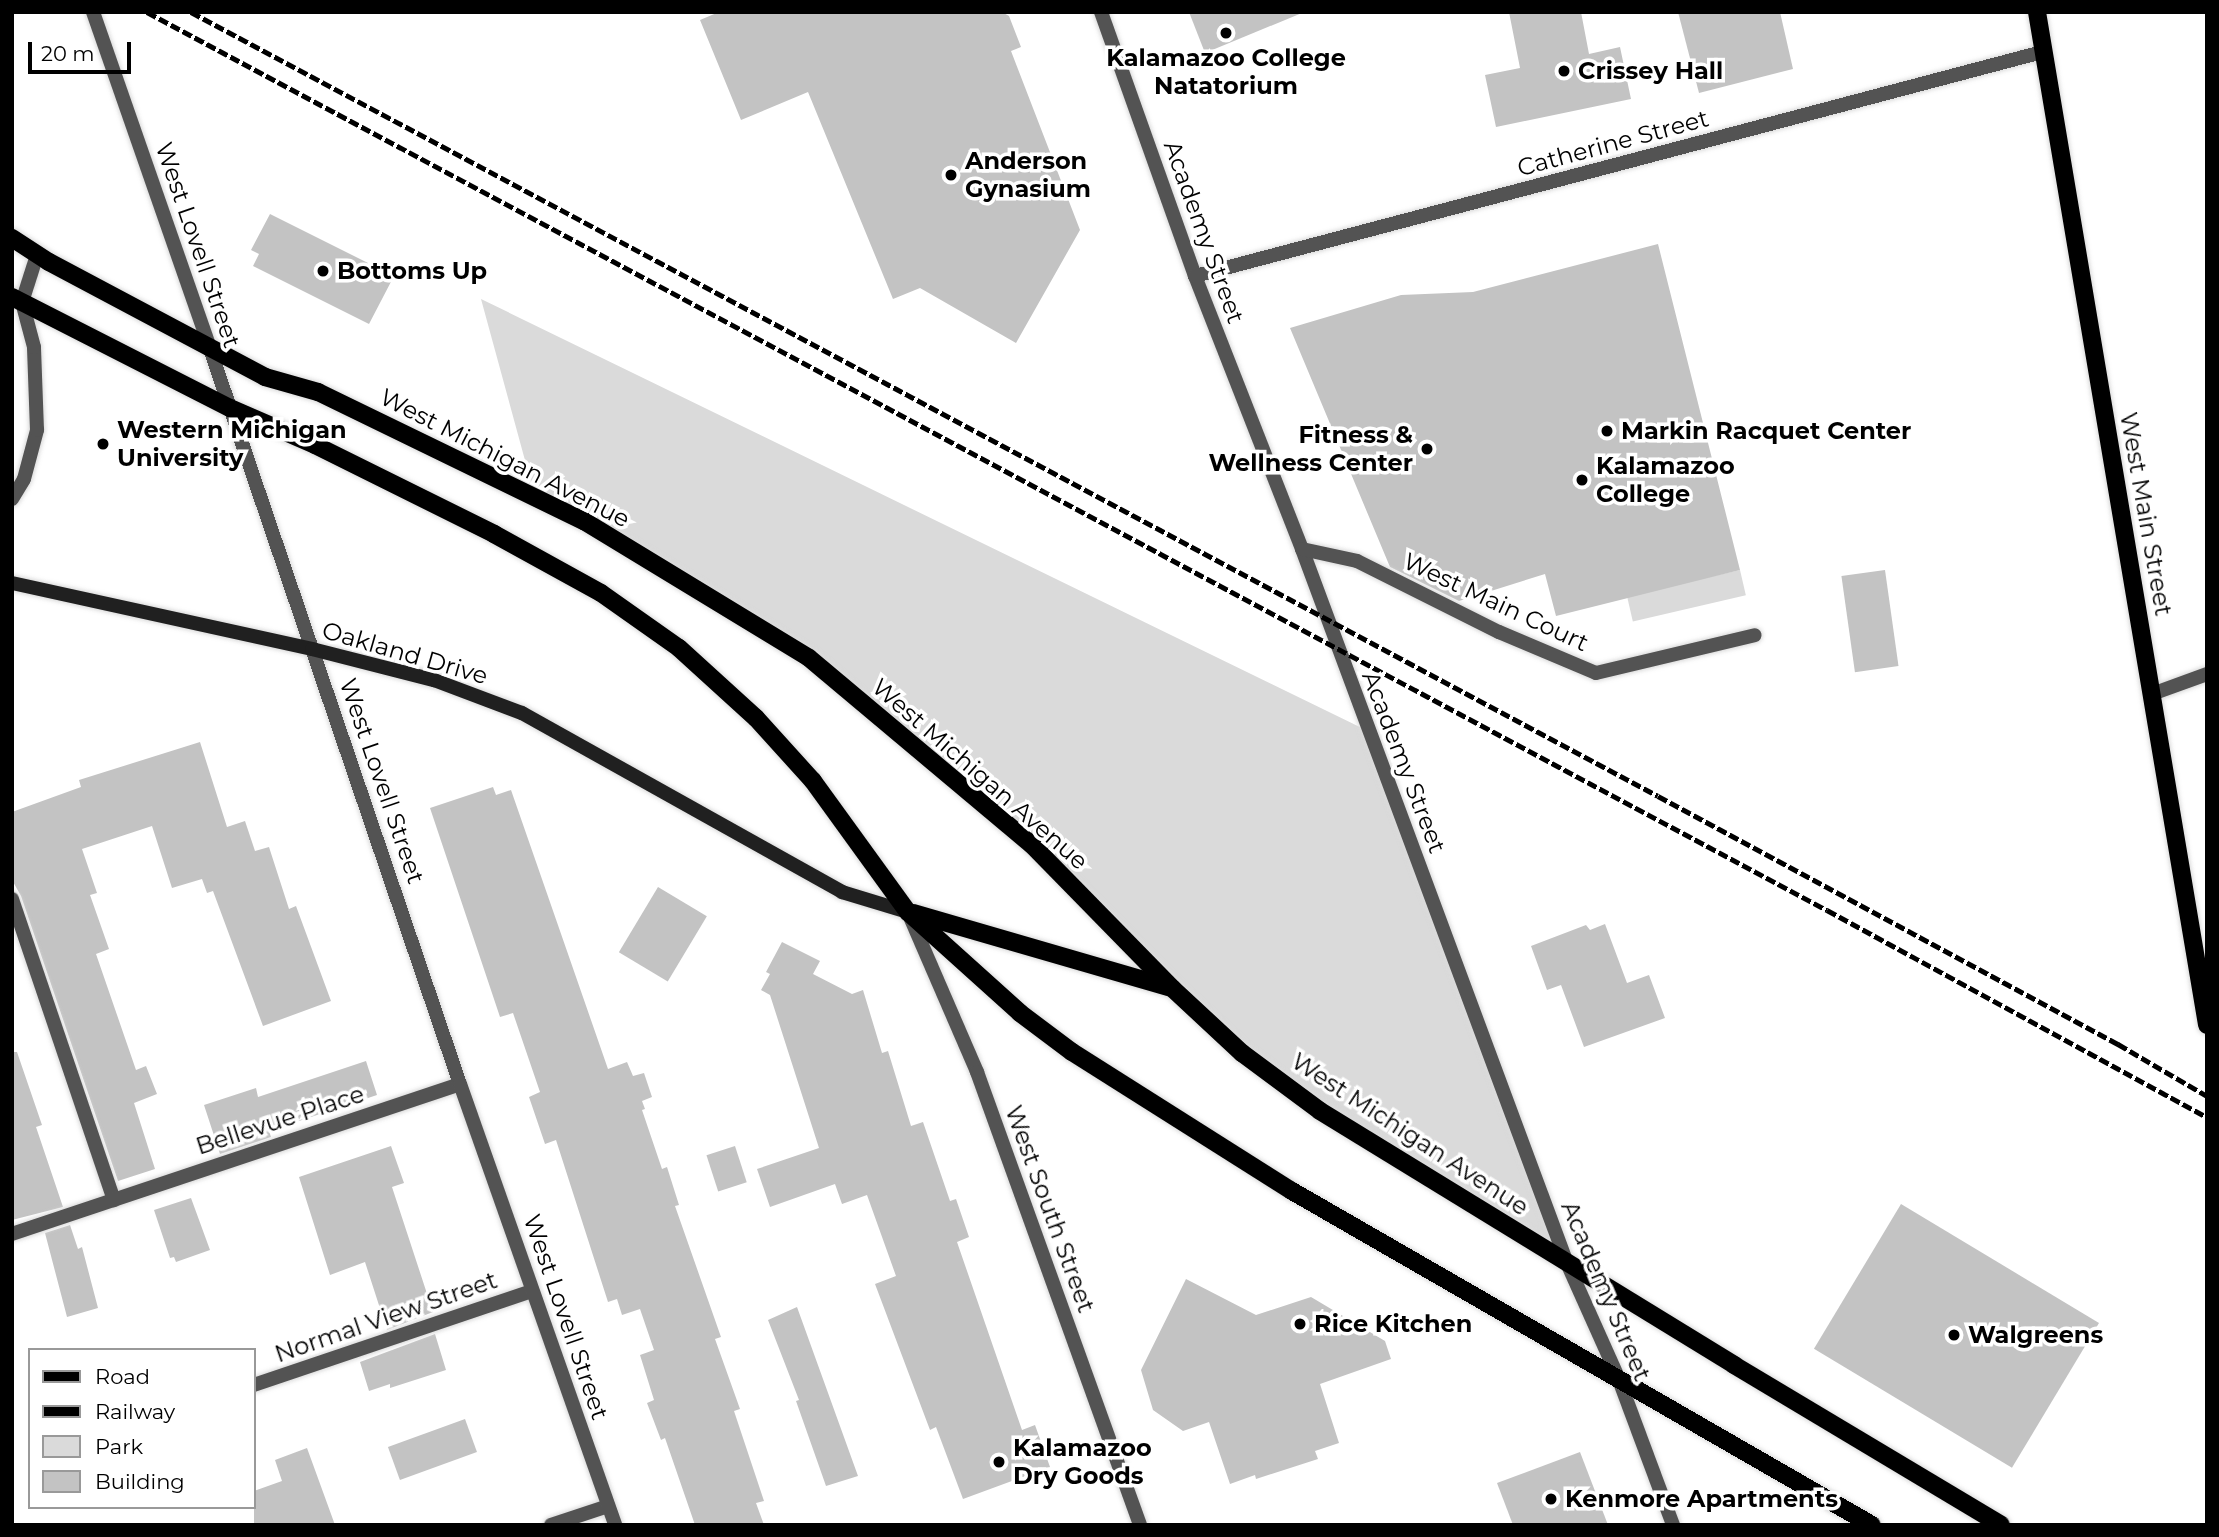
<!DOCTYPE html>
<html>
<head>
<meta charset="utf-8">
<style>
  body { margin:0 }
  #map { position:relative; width:2219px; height:1537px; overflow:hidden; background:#fff; font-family:Montserrat,sans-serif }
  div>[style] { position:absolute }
  .green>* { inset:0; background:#dadada; transform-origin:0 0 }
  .building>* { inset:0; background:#c3c3c3; transform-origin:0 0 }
  .roads { filter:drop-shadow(0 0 2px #dbdbdb) drop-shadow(0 0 2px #dbdbdb) }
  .minor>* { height:14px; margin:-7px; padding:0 7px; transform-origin:7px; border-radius:7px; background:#535353 }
  .tertiary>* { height:14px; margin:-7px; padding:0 7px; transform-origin:7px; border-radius:7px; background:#535353 }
  .secondary>* { height:14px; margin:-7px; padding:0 7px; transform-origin:7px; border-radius:7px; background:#202020 }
  .primary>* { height:18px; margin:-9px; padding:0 9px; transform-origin:9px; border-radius:9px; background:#000 }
  .rail>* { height:5px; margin-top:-2.5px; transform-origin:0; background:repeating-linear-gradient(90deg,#000 0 10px,transparent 0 13.5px) }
  .dots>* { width:19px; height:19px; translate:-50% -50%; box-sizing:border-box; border:4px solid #fff; border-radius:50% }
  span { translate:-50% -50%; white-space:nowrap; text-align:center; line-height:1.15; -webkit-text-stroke:7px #fff; paint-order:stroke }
  .poi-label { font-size:24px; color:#000; font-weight:700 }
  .left { translate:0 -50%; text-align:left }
  .right { translate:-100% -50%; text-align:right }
  .street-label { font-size:24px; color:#000 }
  .frame { position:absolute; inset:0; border:14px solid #000; pointer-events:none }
  .legend { position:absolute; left:28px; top:1348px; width:228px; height:161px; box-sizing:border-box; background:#fff; border:2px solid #999; margin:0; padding:9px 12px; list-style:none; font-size:21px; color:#000 }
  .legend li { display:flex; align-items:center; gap:14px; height:35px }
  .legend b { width:35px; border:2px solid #999 }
  .scale { position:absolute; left:28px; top:42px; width:103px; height:32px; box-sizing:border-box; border:4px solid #000; border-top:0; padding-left:9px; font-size:21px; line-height:24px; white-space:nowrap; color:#000; -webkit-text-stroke:5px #fff; paint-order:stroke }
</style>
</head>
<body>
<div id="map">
  <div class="green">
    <i style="clip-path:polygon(481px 299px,1368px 731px,1567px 1263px,1242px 1053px,1030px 844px,809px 658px,535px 497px)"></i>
    <i style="left:1740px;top:570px;width:26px;height:116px;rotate:77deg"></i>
  </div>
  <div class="building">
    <i style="clip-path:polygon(719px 12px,1002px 12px,1009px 16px,1021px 47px,1011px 51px,1080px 230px,1016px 343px,920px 288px,893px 299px,808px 92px,741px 120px,700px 20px)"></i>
    <i style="clip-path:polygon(1189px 12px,1302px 12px,1302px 13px,1205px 53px)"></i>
    <i style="clip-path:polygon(1509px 12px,1581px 12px,1589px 54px,1620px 47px,1631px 99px,1496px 127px,1485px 75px,1520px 68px)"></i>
    <i style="clip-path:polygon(1678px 12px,1780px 12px,1793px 69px,1699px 93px)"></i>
    <i style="clip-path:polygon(270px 214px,394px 276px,369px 324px,253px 266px,259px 254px,251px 250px)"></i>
    <i style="clip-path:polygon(1658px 244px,1740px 570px,1556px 616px,1545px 574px,1459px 601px,1390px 567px,1290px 328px,1401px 295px,1473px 292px)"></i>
    <i style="left:1885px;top:570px;width:97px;height:44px;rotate:82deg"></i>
    <i style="clip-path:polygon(200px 742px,227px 827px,245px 821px,255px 851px,269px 847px,289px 909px,296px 906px,331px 1001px,263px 1026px,213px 891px,207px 893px,202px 879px,172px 888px,152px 826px,82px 849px,97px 893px,90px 895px,109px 949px,96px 954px,136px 1070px,146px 1066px,157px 1094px,134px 1103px,155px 1169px,118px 1181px,21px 896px,12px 880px,12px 812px,81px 787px,79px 780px)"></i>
    <i style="clip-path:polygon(493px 787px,496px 795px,511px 790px,608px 1069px,627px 1062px,633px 1076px,644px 1073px,652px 1097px,642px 1101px,645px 1109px,642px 1110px,662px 1169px,667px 1167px,679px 1205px,675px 1206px,721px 1337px,715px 1339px,740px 1409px,734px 1411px,764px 1501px,756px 1503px,764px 1525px,695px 1525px,665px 1438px,661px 1440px,647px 1403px,654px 1400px,640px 1355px,654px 1350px,640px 1309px,622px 1315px,617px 1299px,608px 1302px,556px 1140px,545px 1144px,529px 1097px,540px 1092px,513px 1013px,500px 1017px,430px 808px)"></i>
    <i style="left:658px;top:887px;width:57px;height:76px;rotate:31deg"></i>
    <i style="clip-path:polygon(1605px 924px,1627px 983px,1649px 975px,1665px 1018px,1584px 1047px,1561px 985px,1547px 990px,1531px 946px,1586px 925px,1590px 930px)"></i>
    <i style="clip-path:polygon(782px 942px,820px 961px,813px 974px,852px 994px,863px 990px,882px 1053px,888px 1051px,911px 1126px,923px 1122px,950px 1201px,956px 1199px,969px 1237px,957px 1242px,1022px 1430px,1035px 1425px,1050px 1467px,963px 1499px,936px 1427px,930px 1430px,875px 1284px,896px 1276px,867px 1195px,842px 1204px,835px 1184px,770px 1207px,757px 1169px,819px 1148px,770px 995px,761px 990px,770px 974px,766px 972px)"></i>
    <i style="clip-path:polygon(12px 1052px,17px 1052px,42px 1125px,36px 1127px,63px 1207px,12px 1220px)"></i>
    <i style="clip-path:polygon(366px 1061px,377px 1095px,269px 1131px,271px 1137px,220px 1154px,204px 1105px,256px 1088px,258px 1097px)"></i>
    <i style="clip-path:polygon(391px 1146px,404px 1183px,392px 1187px,433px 1312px,387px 1330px,365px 1262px,330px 1275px,299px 1177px)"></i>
    <i style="left:735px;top:1146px;width:38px;height:30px;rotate:72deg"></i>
    <i style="clip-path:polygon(191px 1198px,210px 1250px,176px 1262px,174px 1257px,170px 1258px,154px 1210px)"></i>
    <i style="left:1901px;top:1204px;width:231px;height:169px;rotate:31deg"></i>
    <i style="clip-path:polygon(70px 1225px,78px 1249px,82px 1247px,98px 1308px,67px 1317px,45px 1233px)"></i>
    <i style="clip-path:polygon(1186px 1279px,1256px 1315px,1311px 1297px,1385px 1341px,1391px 1359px,1320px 1384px,1339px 1443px,1315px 1451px,1318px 1459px,1256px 1479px,1255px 1475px,1230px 1484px,1209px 1422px,1183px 1431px,1153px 1410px,1141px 1370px)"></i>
    <i style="clip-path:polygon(797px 1307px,858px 1476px,826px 1486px,796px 1401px,799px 1400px,768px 1320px)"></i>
    <i style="clip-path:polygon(435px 1334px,446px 1370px,390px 1388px,390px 1384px,369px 1391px,360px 1362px)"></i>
    <i style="left:465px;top:1419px;width:35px;height:82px;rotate:70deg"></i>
    <i style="clip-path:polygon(307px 1448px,335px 1525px,254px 1525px,254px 1491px,282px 1481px,275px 1460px)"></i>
    <i style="clip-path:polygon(1580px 1452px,1608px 1525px,1513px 1525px,1497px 1483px)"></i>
  </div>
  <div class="roads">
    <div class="minor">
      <i style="left:93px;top:12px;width:354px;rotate:70.8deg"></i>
      <i style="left:1101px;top:12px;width:280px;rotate:70.4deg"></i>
      <i style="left:1195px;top:276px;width:293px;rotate:68.6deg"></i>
      <i style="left:1302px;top:549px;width:762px;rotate:69.64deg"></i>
      <i style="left:1567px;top:1263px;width:125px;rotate:65.9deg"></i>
      <i style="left:1618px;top:1377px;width:158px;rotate:69.6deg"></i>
      <i style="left:1195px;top:276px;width:876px;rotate:-14.81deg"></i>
      <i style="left:12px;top:499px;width:23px;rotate:-59deg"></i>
      <i style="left:24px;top:479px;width:51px;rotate:-75.1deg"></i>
      <i style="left:37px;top:430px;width:83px;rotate:-92.1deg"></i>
      <i style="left:34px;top:347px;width:47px;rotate:-104.9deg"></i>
      <i style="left:22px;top:302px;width:49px;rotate:-72.3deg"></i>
      <i style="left:1302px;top:549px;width:56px;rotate:12.3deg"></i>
      <i style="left:1357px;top:561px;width:159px;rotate:26.6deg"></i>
      <i style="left:1499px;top:632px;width:105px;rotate:22.9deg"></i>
      <i style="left:1596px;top:673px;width:163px;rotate:-13.4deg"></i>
      <i style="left:2152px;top:694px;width:59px;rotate:-20deg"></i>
      <i style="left:12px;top:899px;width:318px;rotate:71.3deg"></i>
      <i style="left:910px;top:917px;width:169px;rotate:66.6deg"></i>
      <i style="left:977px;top:1072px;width:481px;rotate:70.2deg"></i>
      <i style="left:12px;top:1234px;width:472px;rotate:-18.5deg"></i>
      <i style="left:254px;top:1385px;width:293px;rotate:-18.7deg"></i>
      <i style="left:551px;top:1525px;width:60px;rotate:-18.4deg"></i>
    </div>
    <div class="tertiary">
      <i style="left:209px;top:346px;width:780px;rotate:71.22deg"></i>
      <i style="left:460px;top:1084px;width:467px;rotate:70.6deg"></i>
    </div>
    <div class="secondary">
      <i style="left:12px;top:583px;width:307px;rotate:12.4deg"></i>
      <i style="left:312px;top:649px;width:126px;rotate:14.3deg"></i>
      <i style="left:434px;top:680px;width:94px;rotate:20.6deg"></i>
      <i style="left:522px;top:713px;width:367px;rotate:29.2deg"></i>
      <i style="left:842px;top:892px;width:69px;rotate:16.9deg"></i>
    </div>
    <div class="primary">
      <i style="left:2037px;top:12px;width:1027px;rotate:80.47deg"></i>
      <i style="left:12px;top:238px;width:44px;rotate:33deg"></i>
      <i style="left:49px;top:262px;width:245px;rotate:28deg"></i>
      <i style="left:265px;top:377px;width:55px;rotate:15.8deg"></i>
      <i style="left:318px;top:392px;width:296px;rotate:25.9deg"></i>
      <i style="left:584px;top:521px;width:263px;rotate:31.3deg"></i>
      <i style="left:809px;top:658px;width:290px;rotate:40deg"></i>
      <i style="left:1031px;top:844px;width:202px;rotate:45.6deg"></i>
      <i style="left:1172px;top:988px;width:96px;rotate:42.9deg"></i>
      <i style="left:1242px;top:1053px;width:97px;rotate:36.6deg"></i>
      <i style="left:1320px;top:1111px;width:486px;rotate:31.5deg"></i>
      <i style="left:1734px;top:1365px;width:311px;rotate:30.9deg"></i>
      <i style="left:12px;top:297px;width:245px;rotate:27deg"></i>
      <i style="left:230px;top:408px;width:93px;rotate:23.5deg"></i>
      <i style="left:315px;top:445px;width:200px;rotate:26.4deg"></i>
      <i style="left:494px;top:534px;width:122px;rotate:28.9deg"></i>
      <i style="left:601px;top:593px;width:95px;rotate:35.2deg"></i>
      <i style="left:679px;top:648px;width:104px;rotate:42.3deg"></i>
      <i style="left:756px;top:718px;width:85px;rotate:47.9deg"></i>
      <i style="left:813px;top:781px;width:162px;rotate:54.1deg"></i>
      <i style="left:908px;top:912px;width:151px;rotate:42deg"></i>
      <i style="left:1020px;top:1013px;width:65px;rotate:36.9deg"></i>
      <i style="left:1072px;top:1052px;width:260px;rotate:32.3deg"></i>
      <i style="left:1292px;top:1191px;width:669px;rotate:29.94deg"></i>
      <i style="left:913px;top:913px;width:266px;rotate:16.2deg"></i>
    </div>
  </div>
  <div class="rail">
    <i style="left:147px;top:12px;width:1905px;rotate:28.13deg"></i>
    <i style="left:1827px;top:910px;width:433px;rotate:28.6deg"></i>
    <i style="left:191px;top:12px;width:1663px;rotate:28.12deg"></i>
    <i style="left:1658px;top:796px;width:523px;rotate:28.33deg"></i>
    <i style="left:2118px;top:1044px;width:103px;rotate:30.3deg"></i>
  </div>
  <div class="dots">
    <i style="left:1226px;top:33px;background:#000"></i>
    <i style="left:1564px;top:71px;background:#000"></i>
    <i style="left:951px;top:175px;background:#000"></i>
    <i style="left:323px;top:271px;background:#000"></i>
    <i style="left:1607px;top:431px;background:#000"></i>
    <i style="left:103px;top:444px;background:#000"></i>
    <i style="left:1427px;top:449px;background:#000"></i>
    <i style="left:1582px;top:480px;background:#000"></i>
    <i style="left:1300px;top:1324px;background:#000"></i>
    <i style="left:1954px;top:1335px;background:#000"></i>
    <i style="left:999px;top:1462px;background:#000"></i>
    <i style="left:1551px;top:1499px;background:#000"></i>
  </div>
  <div class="poi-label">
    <span style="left:1226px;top:72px">Kalamazoo College<br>Natatorium</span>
    <span class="left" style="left:1578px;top:71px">Crissey Hall</span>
    <span class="left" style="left:965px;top:175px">Anderson<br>Gynasium</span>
    <span class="left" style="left:337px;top:271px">Bottoms Up</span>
    <span class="left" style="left:117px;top:444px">Western Michigan<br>University</span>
    <span class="left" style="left:1621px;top:431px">Markin Racquet Center</span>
    <span class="right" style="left:1413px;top:449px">Fitness &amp;<br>Wellness Center</span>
    <span class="left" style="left:1596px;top:480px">Kalamazoo<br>College</span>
    <span class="left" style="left:1314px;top:1324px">Rice Kitchen</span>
    <span class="left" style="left:1968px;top:1335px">Walgreens</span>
    <span class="left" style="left:1013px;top:1462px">Kalamazoo<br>Dry Goods</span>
    <span class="left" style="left:1565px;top:1499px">Kenmore Apartments</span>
  </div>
  <div class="street-label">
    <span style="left:1613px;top:143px;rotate:-15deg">Catherine Street</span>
    <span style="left:1204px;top:232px;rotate:70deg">Academy Street</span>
    <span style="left:198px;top:245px;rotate:71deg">West Lovell Street</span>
    <span style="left:505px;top:458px;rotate:27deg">West Michigan Avenue</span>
    <span style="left:2146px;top:514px;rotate:80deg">West Main Street</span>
    <span style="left:1496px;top:602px;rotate:25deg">West Main Court</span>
    <span style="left:405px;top:653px;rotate:16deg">Oakland Drive</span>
    <span style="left:1404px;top:762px;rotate:69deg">Academy Street</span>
    <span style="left:980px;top:774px;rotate:41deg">West Michigan Avenue</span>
    <span style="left:382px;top:781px;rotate:71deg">West Lovell Street</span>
    <span style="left:280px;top:1120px;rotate:-18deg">Bellevue Place</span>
    <span style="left:1410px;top:1134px;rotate:33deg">West Michigan Avenue</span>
    <span style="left:1050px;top:1209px;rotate:70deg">West South Street</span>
    <span style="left:1606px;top:1291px;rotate:67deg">Academy Street</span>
    <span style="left:386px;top:1317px;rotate:-19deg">Normal View Street</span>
    <span style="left:566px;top:1317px;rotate:71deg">West Lovell Street</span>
  </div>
  <div class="frame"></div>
  <ul class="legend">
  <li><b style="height:9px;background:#000"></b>Road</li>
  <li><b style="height:9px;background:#000"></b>Railway</li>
  <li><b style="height:19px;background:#dadada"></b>Park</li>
  <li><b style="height:19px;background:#c3c3c3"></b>Building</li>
  </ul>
  <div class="scale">20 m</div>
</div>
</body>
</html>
